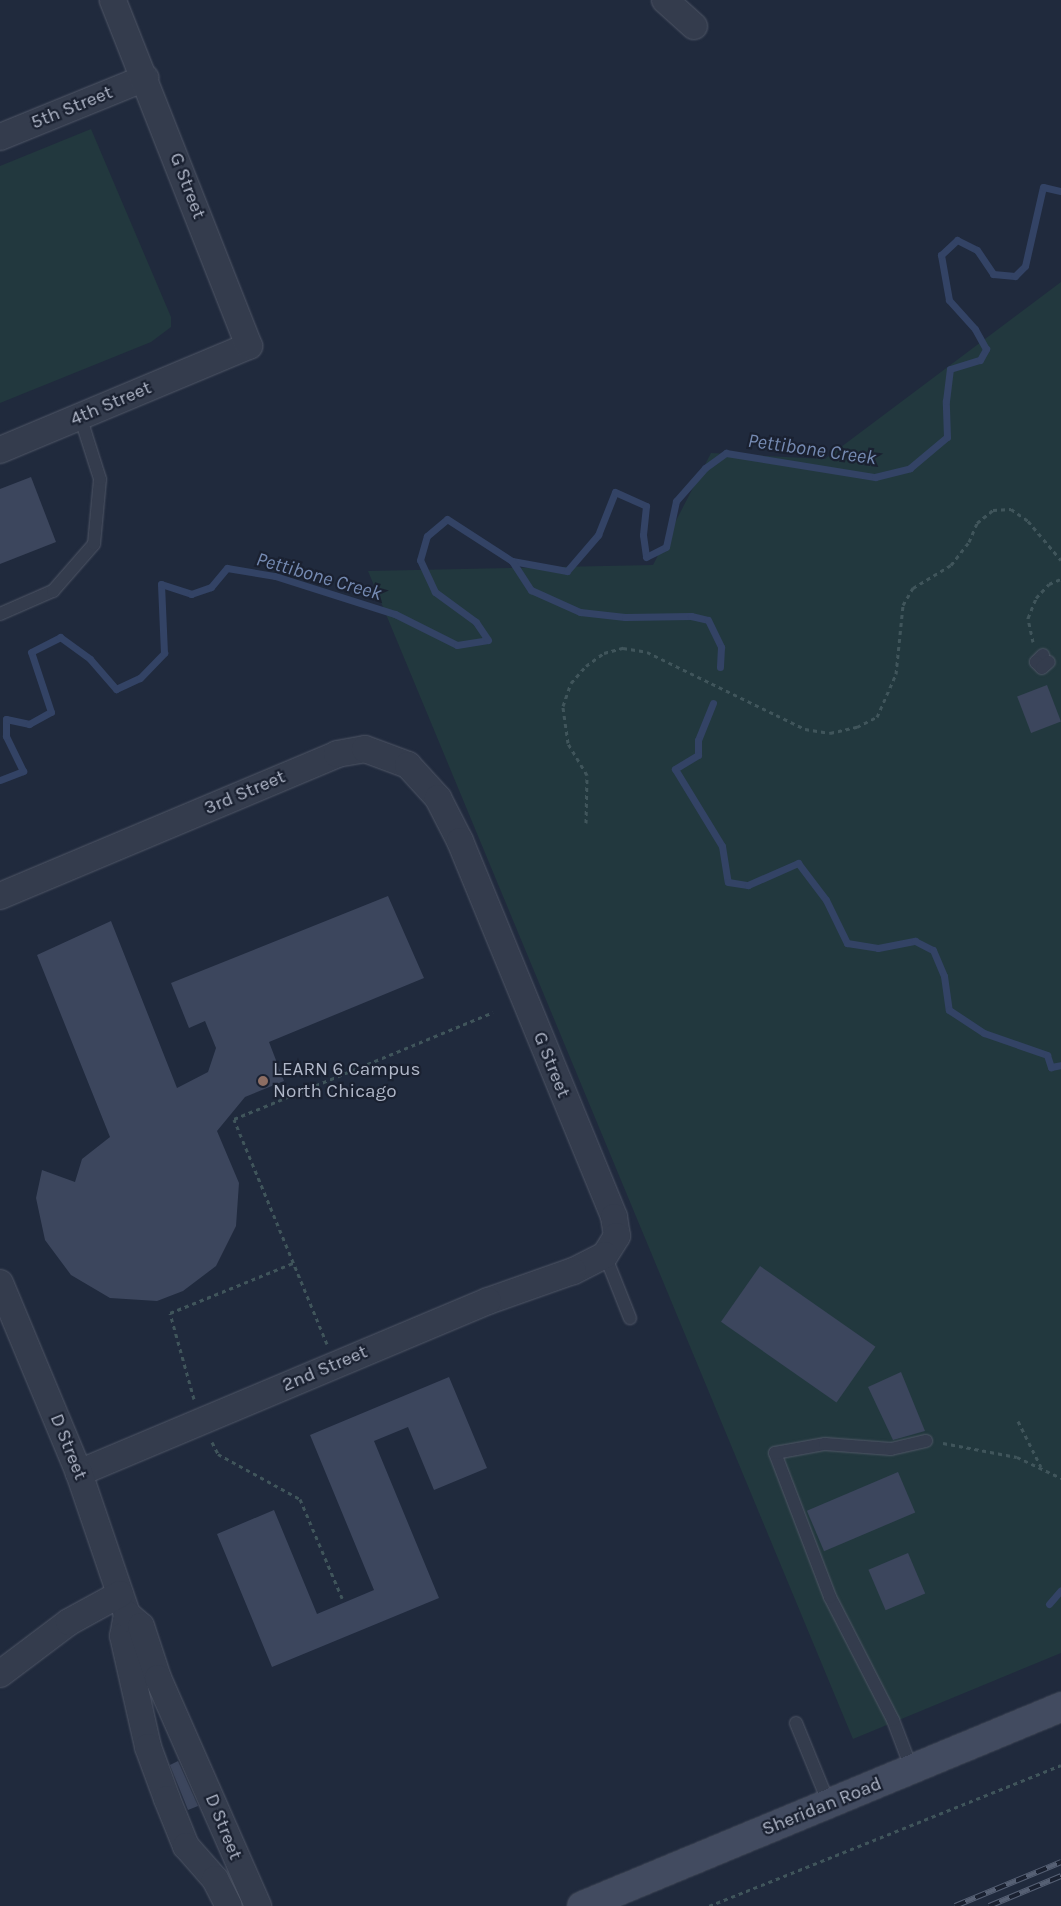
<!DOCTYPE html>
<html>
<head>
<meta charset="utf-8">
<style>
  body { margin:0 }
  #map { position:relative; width:1061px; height:1906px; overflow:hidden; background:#202a3d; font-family:Karla,sans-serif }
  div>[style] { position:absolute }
  .green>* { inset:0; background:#22383e }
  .stream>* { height:7px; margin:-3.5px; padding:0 3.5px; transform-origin:3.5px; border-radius:3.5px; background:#334365 }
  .building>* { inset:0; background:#3c465d; transform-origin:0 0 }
  .path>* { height:3px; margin-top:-1.5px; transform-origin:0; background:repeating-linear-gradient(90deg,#40555b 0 4px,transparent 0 8px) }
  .roads { filter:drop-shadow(0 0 1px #505767) drop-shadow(0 0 1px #505767) }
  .lane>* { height:12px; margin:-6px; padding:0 6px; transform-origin:6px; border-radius:6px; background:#343c4d }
  .street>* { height:26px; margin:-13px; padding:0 13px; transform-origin:13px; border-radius:13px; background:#343c4d }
  .secondary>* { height:28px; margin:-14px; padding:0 14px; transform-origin:14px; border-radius:14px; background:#424b60 }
  .rail>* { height:5.5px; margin-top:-2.75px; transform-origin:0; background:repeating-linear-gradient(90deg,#1a2131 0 11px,#566074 0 22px); box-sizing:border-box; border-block:1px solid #566074 }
  .dots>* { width:14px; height:14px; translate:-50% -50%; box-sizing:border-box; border:2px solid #1a2131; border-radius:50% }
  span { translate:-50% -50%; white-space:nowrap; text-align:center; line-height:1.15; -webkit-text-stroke:4.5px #1a2131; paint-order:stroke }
  .street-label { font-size:19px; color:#b0b7c8 }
  .poi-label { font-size:19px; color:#b0b7c8 }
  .left { translate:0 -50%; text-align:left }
  .water-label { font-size:20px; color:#758ab2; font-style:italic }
</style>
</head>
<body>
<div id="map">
  <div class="green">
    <i style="clip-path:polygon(91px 129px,171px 317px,171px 327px,151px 342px,0 403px,0 166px)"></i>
    <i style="clip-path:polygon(1061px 282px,1061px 1653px,853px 1739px,368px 571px,653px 565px,711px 453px,825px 459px)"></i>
  </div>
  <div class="stream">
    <i style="left:512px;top:561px;width:56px;rotate:10.3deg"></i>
    <i style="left:567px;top:571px;width:48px;rotate:-49.3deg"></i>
    <i style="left:598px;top:535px;width:46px;rotate:-68.4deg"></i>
    <i style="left:615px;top:492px;width:34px;rotate:24deg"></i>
    <i style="left:646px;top:506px;width:29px;rotate:96deg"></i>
    <i style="left:643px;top:535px;width:22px;rotate:82deg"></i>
    <i style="left:646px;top:557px;width:22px;rotate:-27deg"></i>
    <i style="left:666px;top:547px;width:47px;rotate:-77.7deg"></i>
    <i style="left:676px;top:501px;width:44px;rotate:-48.7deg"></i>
    <i style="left:705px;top:468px;width:26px;rotate:-36deg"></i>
    <i style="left:726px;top:453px;width:151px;rotate:9.2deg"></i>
    <i style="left:875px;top:477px;width:36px;rotate:-14deg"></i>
    <i style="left:910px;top:468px;width:48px;rotate:-40deg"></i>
    <i style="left:947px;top:437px;width:36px;rotate:-92deg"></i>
    <i style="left:946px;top:401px;width:32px;rotate:-83deg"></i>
    <i style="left:950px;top:369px;width:31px;rotate:-17deg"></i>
    <i style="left:980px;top:360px;width:13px;rotate:-61deg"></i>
    <i style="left:986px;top:349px;width:23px;rotate:-119deg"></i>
    <i style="left:975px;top:329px;width:39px;rotate:-132deg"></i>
    <i style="left:949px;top:300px;width:46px;rotate:-100.1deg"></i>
    <i style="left:941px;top:255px;width:22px;rotate:-43deg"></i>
    <i style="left:957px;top:240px;width:22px;rotate:27deg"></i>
    <i style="left:977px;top:250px;width:29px;rotate:56deg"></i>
    <i style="left:993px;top:274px;width:22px;rotate:5deg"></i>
    <i style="left:1015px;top:276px;width:14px;rotate:-45deg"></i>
    <i style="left:1025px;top:266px;width:81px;rotate:-77.2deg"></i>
    <i style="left:1043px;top:187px;width:18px;rotate:13deg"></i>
    <i style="left:713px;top:703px;width:40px;rotate:112deg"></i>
    <i style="left:698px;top:740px;width:15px;rotate:90deg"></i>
    <i style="left:698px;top:755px;width:27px;rotate:149deg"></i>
    <i style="left:675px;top:769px;width:90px;rotate:58.6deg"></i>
    <i style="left:722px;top:846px;width:36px;rotate:81deg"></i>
    <i style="left:728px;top:882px;width:20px;rotate:9deg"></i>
    <i style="left:748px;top:885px;width:55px;rotate:-23.7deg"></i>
    <i style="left:798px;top:863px;width:46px;rotate:52.9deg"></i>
    <i style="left:826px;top:900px;width:48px;rotate:64deg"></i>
    <i style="left:847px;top:943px;width:31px;rotate:9deg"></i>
    <i style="left:878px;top:948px;width:38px;rotate:-11deg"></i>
    <i style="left:915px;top:941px;width:20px;rotate:27deg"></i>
    <i style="left:933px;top:950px;width:28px;rotate:67deg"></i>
    <i style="left:944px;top:976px;width:34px;rotate:82deg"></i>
    <i style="left:949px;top:1010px;width:42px;rotate:33.3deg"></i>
    <i style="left:984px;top:1033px;width:67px;rotate:19.2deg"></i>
    <i style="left:1047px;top:1055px;width:13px;rotate:72deg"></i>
    <i style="left:1051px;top:1067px;width:10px;rotate:-11deg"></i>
    <i style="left:0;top:780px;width:25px;rotate:-21deg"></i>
    <i style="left:23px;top:771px;width:39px;rotate:-116deg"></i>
    <i style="left:6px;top:736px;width:17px;rotate:-90deg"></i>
    <i style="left:6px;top:719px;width:24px;rotate:12deg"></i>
    <i style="left:29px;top:724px;width:25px;rotate:-29deg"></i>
    <i style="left:51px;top:712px;width:63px;rotate:-108.4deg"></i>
    <i style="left:31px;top:652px;width:33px;rotate:-27deg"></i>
    <i style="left:60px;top:637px;width:37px;rotate:36deg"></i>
    <i style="left:90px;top:659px;width:40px;rotate:49deg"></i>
    <i style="left:116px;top:689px;width:26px;rotate:-25deg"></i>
    <i style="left:140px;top:678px;width:35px;rotate:-46deg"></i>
    <i style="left:164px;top:653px;width:69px;rotate:-92.5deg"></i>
    <i style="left:161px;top:584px;width:32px;rotate:18deg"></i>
    <i style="left:191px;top:594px;width:21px;rotate:-19deg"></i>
    <i style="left:211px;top:587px;width:25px;rotate:-50deg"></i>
    <i style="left:227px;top:568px;width:49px;rotate:9.5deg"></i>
    <i style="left:275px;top:576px;width:126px;rotate:17.6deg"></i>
    <i style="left:395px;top:614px;width:69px;rotate:26.6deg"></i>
    <i style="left:457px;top:645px;width:31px;rotate:-9deg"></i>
    <i style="left:488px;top:640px;width:22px;rotate:-124deg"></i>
    <i style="left:476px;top:622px;width:51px;rotate:-143.8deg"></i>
    <i style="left:435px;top:592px;width:35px;rotate:-115deg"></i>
    <i style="left:420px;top:560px;width:25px;rotate:-74deg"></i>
    <i style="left:427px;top:536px;width:26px;rotate:-40deg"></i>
    <i style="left:447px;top:519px;width:77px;rotate:32.9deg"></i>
    <i style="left:512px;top:561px;width:35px;rotate:57deg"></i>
    <i style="left:531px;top:590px;width:54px;rotate:24.2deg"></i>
    <i style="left:580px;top:612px;width:45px;rotate:6.3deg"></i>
    <i style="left:625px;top:617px;width:66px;rotate:-0.9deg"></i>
    <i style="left:691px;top:616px;width:17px;rotate:13deg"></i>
    <i style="left:708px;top:620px;width:30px;rotate:64deg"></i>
    <i style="left:721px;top:647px;width:20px;rotate:93deg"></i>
    <i style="left:1049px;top:1604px;width:18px;rotate:-49deg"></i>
  </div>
  <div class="building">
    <i style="clip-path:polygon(31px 477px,56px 542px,0 564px,0 489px)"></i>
    <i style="left:1047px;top:685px;width:39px;height:32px;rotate:69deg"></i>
    <i style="clip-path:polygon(388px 896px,424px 978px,269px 1042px,284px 1081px,245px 1097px,217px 1131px,239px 1183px,236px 1226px,216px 1266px,183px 1291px,157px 1301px,110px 1298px,71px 1275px,45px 1240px,36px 1198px,42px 1170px,75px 1182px,82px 1159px,110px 1137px,37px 955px,111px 921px,177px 1088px,208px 1072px,216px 1048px,205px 1021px,189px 1028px,171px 983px)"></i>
    <i style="left:760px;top:1266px;width:141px;height:68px;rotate:35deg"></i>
    <i style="clip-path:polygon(901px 1372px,925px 1431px,893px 1440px,868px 1387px)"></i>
    <i style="clip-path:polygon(449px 1377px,487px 1468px,434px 1490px,408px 1427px,374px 1441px,439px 1598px,272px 1667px,217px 1534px,274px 1510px,317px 1614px,374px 1590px,310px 1435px)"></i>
    <i style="left:898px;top:1472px;width:44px;height:99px;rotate:67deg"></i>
    <i style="left:908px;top:1553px;width:44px;height:43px;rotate:67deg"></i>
    <i style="clip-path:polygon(178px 1761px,198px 1806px,188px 1810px,170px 1765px)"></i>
  </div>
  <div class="path">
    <i style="left:1033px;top:642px;width:25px;rotate:-102deg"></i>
    <i style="left:1028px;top:618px;width:22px;rotate:-68deg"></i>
    <i style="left:1036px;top:598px;width:19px;rotate:-47deg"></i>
    <i style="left:1049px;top:584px;width:13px;rotate:-23deg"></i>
    <i style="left:586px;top:823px;width:48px;rotate:-88.8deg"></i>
    <i style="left:587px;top:775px;width:37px;rotate:-121deg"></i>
    <i style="left:568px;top:743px;width:37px;rotate:-98deg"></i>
    <i style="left:563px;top:706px;width:24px;rotate:-71deg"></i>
    <i style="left:571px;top:683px;width:23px;rotate:-49deg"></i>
    <i style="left:586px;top:666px;width:22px;rotate:-36deg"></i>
    <i style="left:604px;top:653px;width:20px;rotate:-15deg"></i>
    <i style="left:623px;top:648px;width:24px;rotate:9deg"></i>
    <i style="left:647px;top:652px;width:176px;rotate:26deg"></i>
    <i style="left:805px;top:729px;width:25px;rotate:9deg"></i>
    <i style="left:830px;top:733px;width:28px;rotate:-13deg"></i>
    <i style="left:857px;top:727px;width:22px;rotate:-27deg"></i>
    <i style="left:877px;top:717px;width:47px;rotate:-66.2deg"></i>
    <i style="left:896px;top:674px;width:69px;rotate:-84.2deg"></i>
    <i style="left:903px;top:605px;width:20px;rotate:-60deg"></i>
    <i style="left:913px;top:588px;width:44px;rotate:-31.2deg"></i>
    <i style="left:951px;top:565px;width:29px;rotate:-52deg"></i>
    <i style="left:969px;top:542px;width:21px;rotate:-67deg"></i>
    <i style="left:977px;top:523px;width:21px;rotate:-39deg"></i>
    <i style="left:993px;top:510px;width:18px;rotate:-3deg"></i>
    <i style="left:1011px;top:509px;width:21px;rotate:35deg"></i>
    <i style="left:1028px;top:521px;width:51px;rotate:49.8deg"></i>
    <i style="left:327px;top:1344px;width:243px;rotate:-112.5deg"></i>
    <i style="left:234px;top:1119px;width:280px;rotate:-22.4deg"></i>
    <i style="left:194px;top:1399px;width:89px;rotate:-105.6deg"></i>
    <i style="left:170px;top:1313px;width:133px;rotate:-22.1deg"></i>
    <i style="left:1018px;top:1421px;width:51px;rotate:63.4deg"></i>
    <i style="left:212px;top:1442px;width:13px;rotate:63deg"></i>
    <i style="left:218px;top:1454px;width:94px;rotate:28.8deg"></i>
    <i style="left:300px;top:1499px;width:108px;rotate:67deg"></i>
    <i style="left:943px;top:1443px;width:75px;rotate:10.7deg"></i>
    <i style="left:1017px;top:1457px;width:49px;rotate:25.5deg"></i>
    <i style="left:709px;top:1906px;width:379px;rotate:-21.8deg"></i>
  </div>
  <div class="roads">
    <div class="lane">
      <i style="left:0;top:614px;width:58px;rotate:-23.5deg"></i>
      <i style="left:53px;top:591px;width:62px;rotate:-48.9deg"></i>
      <i style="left:94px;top:544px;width:65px;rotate:-84.7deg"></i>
      <i style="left:100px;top:479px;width:66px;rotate:-107.6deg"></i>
      <i style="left:1043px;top:655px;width:10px;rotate:135deg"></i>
      <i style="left:1036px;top:662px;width:8px;rotate:45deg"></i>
      <i style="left:1042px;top:668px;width:9px;rotate:-41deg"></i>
      <i style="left:605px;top:1255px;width:68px;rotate:68.4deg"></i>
      <i style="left:796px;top:1723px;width:87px;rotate:67.8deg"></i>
      <i style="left:912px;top:1770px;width:53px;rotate:-110.8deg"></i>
      <i style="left:893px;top:1720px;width:138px;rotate:-117.1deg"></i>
      <i style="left:830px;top:1597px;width:154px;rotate:-110.9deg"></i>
      <i style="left:775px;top:1453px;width:51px;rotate:-10.2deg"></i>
      <i style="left:825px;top:1444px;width:66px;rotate:4.3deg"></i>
      <i style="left:891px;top:1449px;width:36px;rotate:-13deg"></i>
    </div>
    <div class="street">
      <i style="left:665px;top:0;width:39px;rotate:42deg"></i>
      <i style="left:0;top:137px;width:157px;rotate:-22.1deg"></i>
      <i style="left:0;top:450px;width:270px;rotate:-22.7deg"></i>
      <i style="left:249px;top:346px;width:372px;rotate:-111.5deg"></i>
      <i style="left:0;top:896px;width:366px;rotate:-22.8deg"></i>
      <i style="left:337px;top:754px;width:28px;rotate:-10deg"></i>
      <i style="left:365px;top:749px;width:46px;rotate:20.4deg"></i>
      <i style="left:408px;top:765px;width:45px;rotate:47.7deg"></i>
      <i style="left:438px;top:798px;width:48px;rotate:62.9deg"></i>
      <i style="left:460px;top:841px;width:406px;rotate:67.7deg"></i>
      <i style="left:614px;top:1217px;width:19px;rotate:81deg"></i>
      <i style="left:617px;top:1236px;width:22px;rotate:122deg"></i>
      <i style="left:605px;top:1255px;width:36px;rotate:153deg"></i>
      <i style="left:573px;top:1271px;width:90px;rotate:160.6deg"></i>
      <i style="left:488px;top:1301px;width:444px;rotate:157.2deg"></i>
      <i style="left:0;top:1283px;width:206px;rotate:67.4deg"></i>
      <i style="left:79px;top:1473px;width:149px;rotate:71.2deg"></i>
      <i style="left:127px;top:1614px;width:22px;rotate:100deg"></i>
      <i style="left:123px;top:1636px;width:114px;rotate:77.3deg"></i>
      <i style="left:148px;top:1747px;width:55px;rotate:69.9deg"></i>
      <i style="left:167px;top:1799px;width:51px;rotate:68deg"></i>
      <i style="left:186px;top:1846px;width:44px;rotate:48.7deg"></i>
      <i style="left:215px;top:1879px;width:30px;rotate:63deg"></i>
      <i style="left:127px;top:1614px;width:18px;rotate:41deg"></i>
      <i style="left:141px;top:1626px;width:55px;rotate:71.9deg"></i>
      <i style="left:158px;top:1678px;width:249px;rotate:66.3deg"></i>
      <i style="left:0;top:1674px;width:86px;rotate:-37deg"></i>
      <i style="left:69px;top:1622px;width:58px;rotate:-28.8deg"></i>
    </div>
    <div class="secondary">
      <i style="left:582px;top:1906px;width:519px;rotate:-22.56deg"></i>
    </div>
  </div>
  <div class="rail">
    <i style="left:955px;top:1906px;width:115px;rotate:-22.5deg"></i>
    <i style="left:989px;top:1906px;width:78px;rotate:-22.6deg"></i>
  </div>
  <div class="dots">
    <i style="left:263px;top:1081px;background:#8d6e63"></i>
  </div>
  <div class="street-label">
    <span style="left:72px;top:108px;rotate:-22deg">5th Street</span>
    <span style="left:187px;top:186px;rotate:69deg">G Street</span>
    <span style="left:111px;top:404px;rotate:-23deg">4th Street</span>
    <span style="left:245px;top:793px;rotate:-23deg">3rd Street</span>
    <span style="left:551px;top:1065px;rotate:68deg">G Street</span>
    <span style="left:325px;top:1369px;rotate:-23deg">2nd Street</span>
    <span style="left:68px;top:1447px;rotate:68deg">D Street</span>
    <span style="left:822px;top:1807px;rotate:-22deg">Sheridan Road</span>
    <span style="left:223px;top:1827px;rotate:68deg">D Street</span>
  </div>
  <div class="poi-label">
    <span class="left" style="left:273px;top:1081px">LEARN 6 Campus<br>North Chicago</span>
  </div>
  <div class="water-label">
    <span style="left:812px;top:449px;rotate:8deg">Pettibone Creek</span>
    <span style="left:319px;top:576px;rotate:16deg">Pettibone Creek</span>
  </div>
</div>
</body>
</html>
